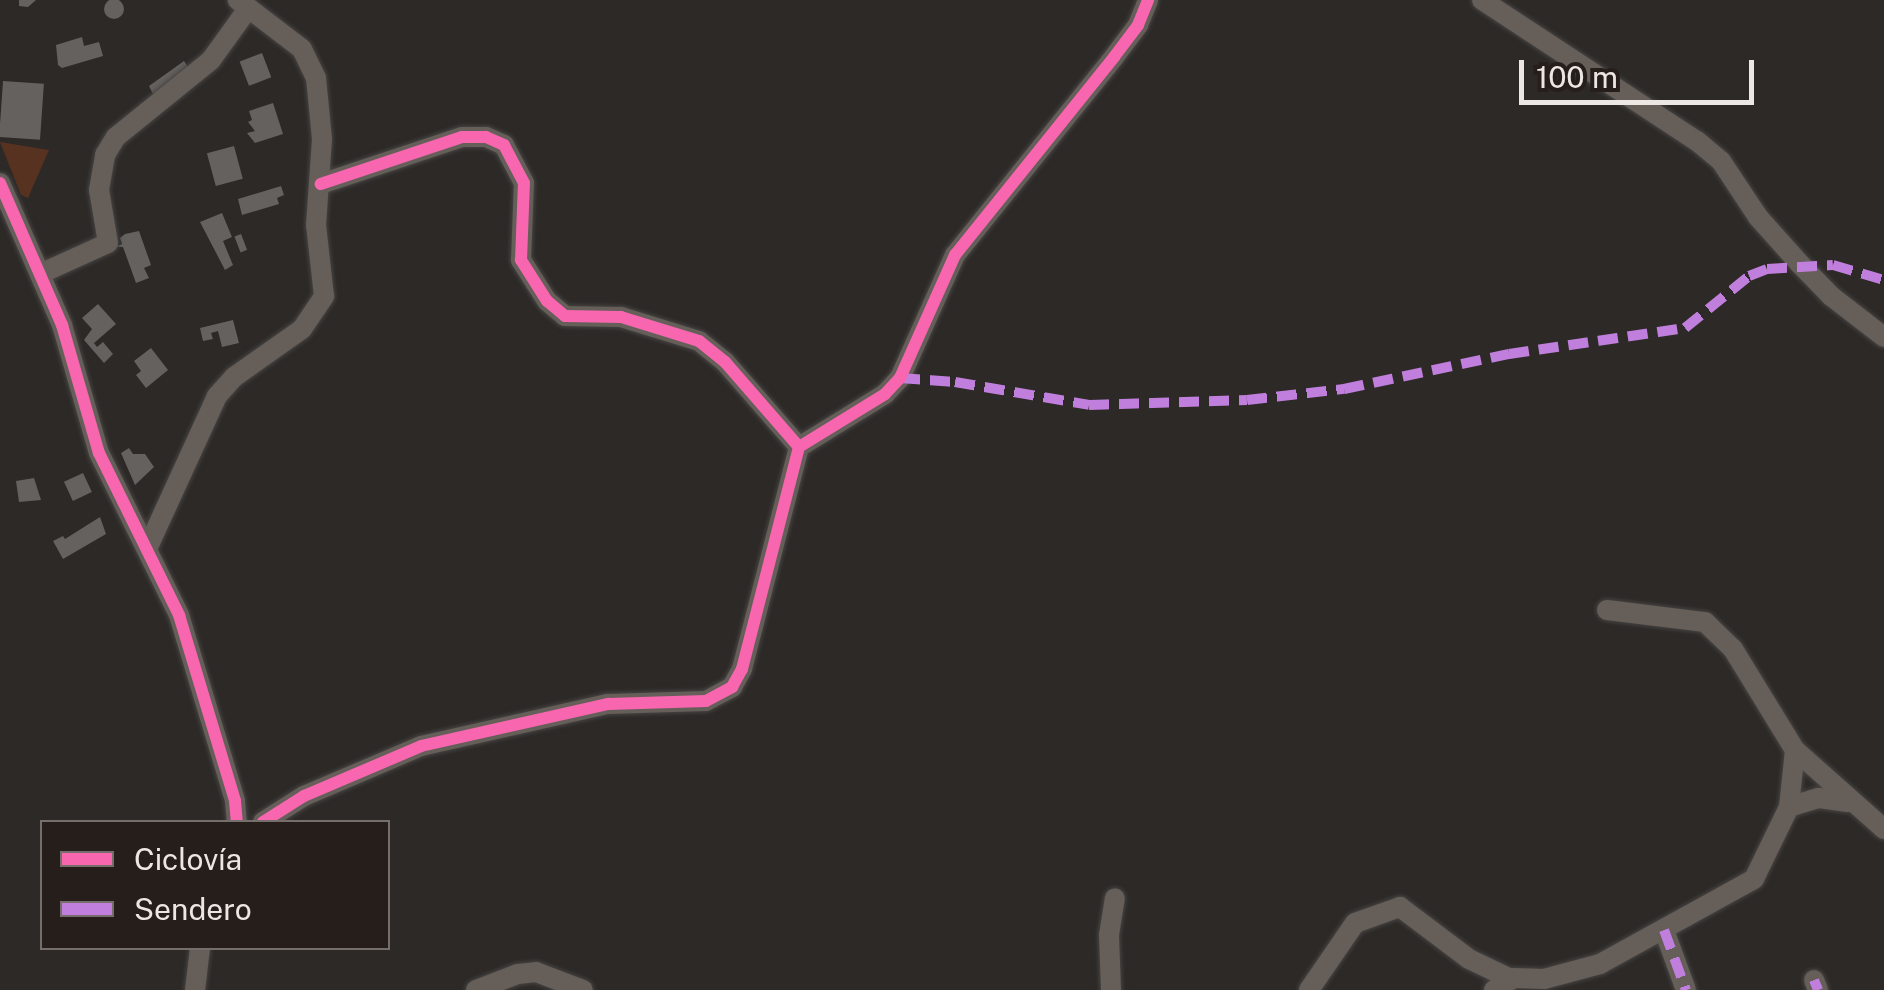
<!DOCTYPE html>
<html>
<head>
<meta charset="utf-8">
<style>
  body { margin:0 }
  #map { position:relative; width:1884px; height:990px; overflow:hidden; background:#2c2927; font-family:"Public Sans",sans-serif }
  div>[style] { position:absolute }
  .green>* { inset:0; background:#573220 }
  .building>* { inset:0; background:#64615f; transform-origin:0 0 }
  .round { border-radius:50% }
  .roads { filter:drop-shadow(0 0 2px #464442) drop-shadow(0 0 2px #464442) }
  .minor>* { height:20px; margin:-10px; padding:0 10px; transform-origin:10px; border-radius:10px; background:#655e59 }
  .quiet>* { height:10px; margin-top:-5px; transform-origin:0; background:repeating-linear-gradient(90deg,#c07fdc 0 20px,transparent 0 30px) }
  .cycleway>* { height:12px; margin:-6px; padding:0 6px; transform-origin:6px; border-radius:6px; background:#f766af }
  span { translate:-50% -50%; white-space:nowrap; text-align:center; line-height:1.15; -webkit-text-stroke:10px #251e1b; paint-order:stroke }
  .legend { position:absolute; left:40px; top:820px; width:350px; height:130px; box-sizing:border-box; background:#251e1b; border:2px solid #756e6b; margin:0; padding:12px 18px; list-style:none; font-size:30px; color:#ece7e4 }
  .legend li { display:flex; align-items:center; gap:20px; height:50px }
  .legend b { width:50px; border:2px solid #756e6b }
  .scale { position:absolute; left:1519px; top:60px; width:235px; height:45px; box-sizing:border-box; border:5px solid #ece7e4; border-top:0; padding-left:12px; font-size:30px; line-height:35px; white-space:nowrap; color:#ece7e4; -webkit-text-stroke:8px #251e1b; paint-order:stroke }
</style>
</head>
<body>
<div id="map">
  <div class="green">
    <i style="clip-path:polygon(0 142px,49px 150px,28px 198px,21px 195px)"></i>
  </div>
  <div class="building">
    <i class="round" style="left:104px;top:-1px;width:20px;height:20px"></i>
    <i style="clip-path:polygon(19px 0,36px 0,28px 7px,19px 6px)"></i>
    <i style="clip-path:polygon(82px 37px,84px 46px,99px 42px,103px 56px,62px 68px,58px 65px,56px 45px)"></i>
    <i style="left:262px;top:53px;width:26px;height:24px;rotate:69deg"></i>
    <i style="clip-path:polygon(184px 61px,190px 70px,155px 98px,149px 86px)"></i>
    <i style="left:3px;top:81px;width:41px;height:56px;rotate:4deg"></i>
    <i style="clip-path:polygon(273px 103px,283px 134px,255px 143px,247px 133px,255px 131px,248px 122px,252px 120px,249px 111px)"></i>
    <i style="left:234px;top:146px;width:34px;height:28px;rotate:75deg"></i>
    <i style="clip-path:polygon(281px 186px,284px 195px,277px 198px,279px 204px,242px 215px,238px 199px)"></i>
    <i style="clip-path:polygon(222px 213px,232px 237px,223px 241px,233px 265px,225px 270px,200px 222px)"></i>
    <i style="clip-path:polygon(139px 231px,151px 265px,144px 268px,149px 278px,136px 283px,123px 247px,115px 247px,122px 244px,120px 238px,125px 234px)"></i>
    <i style="left:241px;top:234px;width:17px;height:7px;rotate:69deg"></i>
    <i style="clip-path:polygon(98px 304px,116px 324px,94px 343px,97px 347px,103px 342px,113px 354px,104px 363px,84px 340px,92px 329px,82px 318px)"></i>
    <i style="clip-path:polygon(233px 320px,239px 343px,222px 347px,218px 331px,211px 333px,213px 339px,203px 341px,200px 328px)"></i>
    <i style="clip-path:polygon(151px 348px,168px 370px,146px 388px,136px 375px,141px 371px,134px 361px)"></i>
    <i style="clip-path:polygon(129px 448px,133px 454px,145px 454px,154px 467px,135px 485px,121px 453px)"></i>
    <i style="left:83px;top:473px;width:21px;height:21px;rotate:65deg"></i>
    <i style="clip-path:polygon(34px 478px,41px 500px,19px 502px,16px 481px)"></i>
    <i style="clip-path:polygon(100px 517px,106px 534px,63px 559px,53px 541px,63px 536px,65px 539px)"></i>
  </div>
  <div class="roads">
    <div class="minor">
      <i style="left:1482px;top:0;width:257px;rotate:33.3deg"></i>
      <i style="left:1697px;top:141px;width:31px;rotate:40deg"></i>
      <i style="left:1721px;top:161px;width:67px;rotate:56.5deg"></i>
      <i style="left:1758px;top:217px;width:63px;rotate:48.2deg"></i>
      <i style="left:1800px;top:264px;width:45px;rotate:45.9deg"></i>
      <i style="left:1831px;top:296px;width:67px;rotate:37.7deg"></i>
      <i style="left:0;top:183px;width:155px;rotate:66.4deg"></i>
      <i style="left:62px;top:325px;width:133px;rotate:73.9deg"></i>
      <i style="left:99px;top:453px;width:181px;rotate:63.7deg"></i>
      <i style="left:179px;top:615px;width:194px;rotate:73.2deg"></i>
      <i style="left:235px;top:801px;width:21px;rotate:85deg"></i>
      <i style="left:42px;top:273px;width:72px;rotate:-24.4deg"></i>
      <i style="left:108px;top:243px;width:54px;rotate:-99.6deg"></i>
      <i style="left:99px;top:190px;width:36px;rotate:-80deg"></i>
      <i style="left:105px;top:155px;width:21px;rotate:-59deg"></i>
      <i style="left:116px;top:137px;width:122px;rotate:-39deg"></i>
      <i style="left:211px;top:60px;width:62px;rotate:-54.2deg"></i>
      <i style="left:799px;top:447px;width:101px;rotate:-31.6deg"></i>
      <i style="left:885px;top:394px;width:22px;rotate:-47deg"></i>
      <i style="left:900px;top:378px;width:135px;rotate:-65.9deg"></i>
      <i style="left:955px;top:255px;width:254px;rotate:-51.2deg"></i>
      <i style="left:1114px;top:57px;width:40px;rotate:-53deg"></i>
      <i style="left:1138px;top:25px;width:27px;rotate:-68deg"></i>
      <i style="left:147px;top:549px;width:168px;rotate:-65.4deg"></i>
      <i style="left:217px;top:396px;width:25px;rotate:-48deg"></i>
      <i style="left:234px;top:377px;width:83px;rotate:-35.2deg"></i>
      <i style="left:302px;top:329px;width:40px;rotate:-56deg"></i>
      <i style="left:324px;top:296px;width:71px;rotate:-96.4deg"></i>
      <i style="left:316px;top:225px;width:86px;rotate:-86deg"></i>
      <i style="left:322px;top:139px;width:61px;rotate:-95.6deg"></i>
      <i style="left:316px;top:78px;width:32px;rotate:-116deg"></i>
      <i style="left:302px;top:49px;width:81px;rotate:-142.6deg"></i>
      <i style="left:1607px;top:610px;width:99px;rotate:7deg"></i>
      <i style="left:1705px;top:622px;width:39px;rotate:44deg"></i>
      <i style="left:1733px;top:649px;width:119px;rotate:58.5deg"></i>
      <i style="left:1795px;top:750px;width:119px;rotate:41.6deg"></i>
      <i style="left:1789px;top:807px;width:31px;rotate:-17deg"></i>
      <i style="left:1819px;top:798px;width:29px;rotate:8deg"></i>
      <i style="left:263px;top:822px;width:49px;rotate:-32.4deg"></i>
      <i style="left:304px;top:796px;width:127px;rotate:-23.1deg"></i>
      <i style="left:421px;top:746px;width:192px;rotate:-12.7deg"></i>
      <i style="left:608px;top:704px;width:98px;rotate:-1.8deg"></i>
      <i style="left:706px;top:701px;width:30px;rotate:-28deg"></i>
      <i style="left:732px;top:687px;width:21px;rotate:-61deg"></i>
      <i style="left:742px;top:669px;width:229px;rotate:-75.6deg"></i>
      <i style="left:799px;top:447px;width:113px;rotate:-131deg"></i>
      <i style="left:725px;top:362px;width:33px;rotate:-141deg"></i>
      <i style="left:699px;top:341px;width:82px;rotate:-162.9deg"></i>
      <i style="left:621px;top:317px;width:56px;rotate:-179deg"></i>
      <i style="left:565px;top:316px;width:23px;rotate:-140deg"></i>
      <i style="left:547px;top:301px;width:49px;rotate:-122.4deg"></i>
      <i style="left:521px;top:260px;width:77px;rotate:-87.8deg"></i>
      <i style="left:524px;top:183px;width:43px;rotate:-117.8deg"></i>
      <i style="left:504px;top:145px;width:20px;rotate:-156deg"></i>
      <i style="left:486px;top:137px;width:24px;rotate:180deg"></i>
      <i style="left:462px;top:137px;width:149px;rotate:161.6deg"></i>
      <i style="left:1664px;top:930px;width:64px;rotate:69.9deg"></i>
      <i style="left:1814px;top:980px;width:11px;rotate:68deg"></i>
      <i style="left:195px;top:990px;width:42px;rotate:-83.2deg"></i>
      <i style="left:476px;top:990px;width:45px;rotate:-20.9deg"></i>
      <i style="left:518px;top:974px;width:18px;rotate:-6deg"></i>
      <i style="left:536px;top:972px;width:50px;rotate:21deg"></i>
      <i style="left:1111px;top:990px;width:55px;rotate:-92.1deg"></i>
      <i style="left:1109px;top:935px;width:37px;rotate:-81deg"></i>
      <i style="left:1309px;top:990px;width:81px;rotate:-55.5deg"></i>
      <i style="left:1355px;top:923px;width:48px;rotate:-19.6deg"></i>
      <i style="left:1400px;top:907px;width:86px;rotate:37deg"></i>
      <i style="left:1469px;top:959px;width:47px;rotate:25.5deg"></i>
      <i style="left:1494px;top:990px;width:23px;rotate:-31deg"></i>
      <i style="left:1514px;top:978px;width:30px;rotate:2deg"></i>
      <i style="left:1544px;top:979px;width:58px;rotate:-15deg"></i>
      <i style="left:1600px;top:964px;width:176px;rotate:-28.9deg"></i>
      <i style="left:1754px;top:879px;width:80px;rotate:-64.1deg"></i>
      <i style="left:1789px;top:807px;width:57px;rotate:-84deg"></i>
    </div>
  </div>
  <div class="quiet">
    <i style="left:900px;top:378px;width:55px;rotate:4.2deg"></i>
    <i style="left:955px;top:382px;width:136px;rotate:9.7deg"></i>
    <i style="left:1089px;top:405px;width:158px;rotate:-1.8deg"></i>
    <i style="left:1247px;top:400px;width:98px;rotate:-6.5deg"></i>
    <i style="left:1344px;top:389px;width:169px;rotate:-12deg"></i>
    <i style="left:1509px;top:354px;width:178px;rotate:-8.4deg"></i>
    <i style="left:1685px;top:328px;width:82px;rotate:-39.1deg"></i>
    <i style="left:1749px;top:276px;width:19px;rotate:-21deg"></i>
    <i style="left:1767px;top:269px;width:66px;rotate:-3.5deg"></i>
    <i style="left:1833px;top:265px;width:53px;rotate:16.4deg"></i>
    <i style="left:1664px;top:930px;width:64px;rotate:69.9deg"></i>
    <i style="left:1814px;top:980px;width:11px;rotate:68deg"></i>
  </div>
  <div class="cycleway">
    <i style="left:0;top:183px;width:155px;rotate:66.4deg"></i>
    <i style="left:62px;top:325px;width:133px;rotate:73.9deg"></i>
    <i style="left:99px;top:453px;width:181px;rotate:63.7deg"></i>
    <i style="left:179px;top:615px;width:194px;rotate:73.2deg"></i>
    <i style="left:235px;top:801px;width:21px;rotate:85deg"></i>
    <i style="left:799px;top:447px;width:101px;rotate:-31.6deg"></i>
    <i style="left:885px;top:394px;width:22px;rotate:-47deg"></i>
    <i style="left:900px;top:378px;width:135px;rotate:-65.9deg"></i>
    <i style="left:955px;top:255px;width:254px;rotate:-51.2deg"></i>
    <i style="left:1114px;top:57px;width:40px;rotate:-53deg"></i>
    <i style="left:1138px;top:25px;width:27px;rotate:-68deg"></i>
    <i style="left:263px;top:822px;width:49px;rotate:-32.4deg"></i>
    <i style="left:304px;top:796px;width:127px;rotate:-23.1deg"></i>
    <i style="left:421px;top:746px;width:192px;rotate:-12.7deg"></i>
    <i style="left:608px;top:704px;width:98px;rotate:-1.8deg"></i>
    <i style="left:706px;top:701px;width:30px;rotate:-28deg"></i>
    <i style="left:732px;top:687px;width:21px;rotate:-61deg"></i>
    <i style="left:742px;top:669px;width:229px;rotate:-75.6deg"></i>
    <i style="left:799px;top:447px;width:113px;rotate:-131deg"></i>
    <i style="left:725px;top:362px;width:33px;rotate:-141deg"></i>
    <i style="left:699px;top:341px;width:82px;rotate:-162.9deg"></i>
    <i style="left:621px;top:317px;width:56px;rotate:-179deg"></i>
    <i style="left:565px;top:316px;width:23px;rotate:-140deg"></i>
    <i style="left:547px;top:301px;width:49px;rotate:-122.4deg"></i>
    <i style="left:521px;top:260px;width:77px;rotate:-87.8deg"></i>
    <i style="left:524px;top:183px;width:43px;rotate:-117.8deg"></i>
    <i style="left:504px;top:145px;width:20px;rotate:-156deg"></i>
    <i style="left:486px;top:137px;width:24px;rotate:180deg"></i>
    <i style="left:462px;top:137px;width:149px;rotate:161.6deg"></i>
  </div>
  <ul class="legend">
  <li><b style="height:12px;background:#f766af"></b>Ciclovía</li>
  <li><b style="height:12px;background:#c07fdc"></b>Sendero</li>
  </ul>
  <div class="scale">100 m</div>
</div>
</body>
</html>
